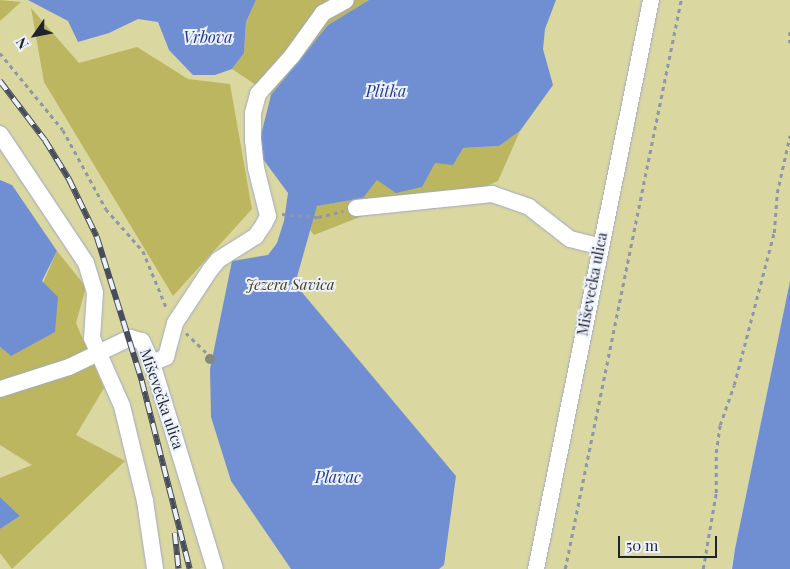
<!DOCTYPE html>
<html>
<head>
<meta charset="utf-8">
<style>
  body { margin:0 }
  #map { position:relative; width:790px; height:569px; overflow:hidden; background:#d8e4fe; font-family:"Playfair Display",serif }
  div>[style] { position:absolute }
  .green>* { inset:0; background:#dad7a0 }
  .forest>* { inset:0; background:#bcb660 }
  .water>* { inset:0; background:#708fd3 }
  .path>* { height:2.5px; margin-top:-1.25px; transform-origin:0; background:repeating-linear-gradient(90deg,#8e96aa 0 4px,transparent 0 8px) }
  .roads { filter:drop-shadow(0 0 1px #9faac3) drop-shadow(0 0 1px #9faac3) }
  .minor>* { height:16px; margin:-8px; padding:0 8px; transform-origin:8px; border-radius:8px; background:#fff }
  .rail>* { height:5.5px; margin-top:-2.75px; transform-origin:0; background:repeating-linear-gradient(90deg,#ecf1fb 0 11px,#474d5a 0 22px); box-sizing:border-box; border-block:1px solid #474d5a }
  .trees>* { width:10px; height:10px; margin:-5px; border-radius:50%; background:#858980 }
  span { translate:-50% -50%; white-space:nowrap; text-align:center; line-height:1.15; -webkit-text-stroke:4px #ecf1fb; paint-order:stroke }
  .street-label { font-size:15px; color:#1f232d }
  .park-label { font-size:15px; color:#413e19; font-style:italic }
  .water-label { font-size:16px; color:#1f3b8c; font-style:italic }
  .north { position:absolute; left:10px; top:10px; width:50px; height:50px; -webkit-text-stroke:4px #ecf1fb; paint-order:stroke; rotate:237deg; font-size:14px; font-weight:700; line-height:20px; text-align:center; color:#1f232d }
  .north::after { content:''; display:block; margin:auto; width:18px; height:22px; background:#1f232d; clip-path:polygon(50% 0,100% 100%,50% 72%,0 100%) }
  .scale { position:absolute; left:618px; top:536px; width:99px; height:22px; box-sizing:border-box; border:2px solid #1f232d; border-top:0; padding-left:6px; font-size:15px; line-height:18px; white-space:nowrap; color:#1f232d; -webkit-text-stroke:4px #ecf1fb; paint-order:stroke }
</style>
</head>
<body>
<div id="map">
  <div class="green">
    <i style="clip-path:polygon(0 0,645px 0,531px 569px,0 569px)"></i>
    <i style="clip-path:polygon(655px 0,790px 0,790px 281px,731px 569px,541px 569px)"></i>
  </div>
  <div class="forest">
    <i style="clip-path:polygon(0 0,21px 2px,0 21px)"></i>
    <i style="clip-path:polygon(256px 0,369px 0,328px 25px,271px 95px,232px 69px,244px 53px,246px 22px)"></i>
    <i style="clip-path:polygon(31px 8px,79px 63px,137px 47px,188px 79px,230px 84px,252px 209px,173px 296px,44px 82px)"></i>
    <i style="clip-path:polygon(520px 131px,498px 181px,434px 209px,375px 211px,314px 235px,310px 230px,316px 206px,362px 198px,377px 180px,435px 163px,463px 148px,499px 146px)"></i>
    <i style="clip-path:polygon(57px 251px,86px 287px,76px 323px,104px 388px,76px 435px,125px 461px,12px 569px,0 553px,0 529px,20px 516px,0 497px,0 478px,32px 465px,0 445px,0 347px,11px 356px)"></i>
  </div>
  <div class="water">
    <i style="clip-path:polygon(28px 0,256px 0,246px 22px,244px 53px,232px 69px,215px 75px,193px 75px,169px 50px,158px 22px,138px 19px,109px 33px,78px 42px,68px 21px)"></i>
    <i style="clip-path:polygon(369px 0,556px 0,545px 29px,543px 49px,553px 85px,520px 131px,499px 146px,463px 148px,453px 165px,435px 163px,422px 187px,396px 193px,377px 180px,363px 198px,317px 206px,295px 284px,456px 476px,444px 565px,439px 569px,291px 569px,231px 481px,211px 417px,210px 369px,232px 261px,268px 255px,277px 243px,284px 221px,288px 193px,257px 151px,271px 95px,328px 25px)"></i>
    <i style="clip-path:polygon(0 180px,12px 185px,57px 251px,42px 281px,58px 297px,55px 332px,11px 356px,0 347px)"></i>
    <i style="clip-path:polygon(790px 281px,790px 569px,732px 569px,735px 549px)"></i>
    <i style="clip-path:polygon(0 497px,20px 516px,0 529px)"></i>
  </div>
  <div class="path">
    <i style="left:790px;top:32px;width:11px;rotate:90deg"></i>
    <i style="left:0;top:53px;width:99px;rotate:50.7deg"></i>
    <i style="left:63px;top:130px;width:90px;rotate:61.4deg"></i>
    <i style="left:106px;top:209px;width:56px;rotate:48.6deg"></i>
    <i style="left:143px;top:251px;width:63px;rotate:67.5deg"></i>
    <i style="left:282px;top:214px;width:36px;rotate:5deg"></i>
    <i style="left:318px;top:217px;width:26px;rotate:-13deg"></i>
    <i style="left:186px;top:333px;width:39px;rotate:44deg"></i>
    <i style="left:565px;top:569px;width:581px;rotate:-78.48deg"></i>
    <i style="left:703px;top:569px;width:77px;rotate:-80.3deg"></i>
    <i style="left:716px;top:493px;width:40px;rotate:-90deg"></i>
    <i style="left:716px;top:453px;width:28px;rotate:-82deg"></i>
    <i style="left:720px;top:425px;width:42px;rotate:-70.7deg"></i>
    <i style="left:734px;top:385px;width:157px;rotate:-75.3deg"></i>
    <i style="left:774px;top:233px;width:40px;rotate:-85.7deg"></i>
    <i style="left:777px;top:193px;width:59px;rotate:-77.4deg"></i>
  </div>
  <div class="roads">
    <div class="minor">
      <i style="left:0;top:134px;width:155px;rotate:56.3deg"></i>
      <i style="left:86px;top:263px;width:30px;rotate:73deg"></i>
      <i style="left:95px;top:292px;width:46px;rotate:93.7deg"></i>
      <i style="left:92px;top:338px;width:74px;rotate:66.2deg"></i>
      <i style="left:122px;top:406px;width:98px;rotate:76.4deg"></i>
      <i style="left:145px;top:501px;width:69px;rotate:81.6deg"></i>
      <i style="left:356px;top:208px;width:137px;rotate:-5.9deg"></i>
      <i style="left:492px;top:194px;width:39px;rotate:19deg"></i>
      <i style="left:529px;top:207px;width:52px;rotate:38deg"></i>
      <i style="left:570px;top:239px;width:30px;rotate:14deg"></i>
      <i style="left:152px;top:363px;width:15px;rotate:-23deg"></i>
      <i style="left:166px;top:357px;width:35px;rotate:-75deg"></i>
      <i style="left:175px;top:323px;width:64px;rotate:-56.6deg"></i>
      <i style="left:210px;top:270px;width:13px;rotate:-51deg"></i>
      <i style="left:218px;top:260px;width:45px;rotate:-32.3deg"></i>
      <i style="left:256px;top:236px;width:14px;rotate:-56deg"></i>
      <i style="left:264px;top:224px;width:9px;rotate:-63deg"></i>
      <i style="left:268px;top:216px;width:49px;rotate:-104deg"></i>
      <i style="left:256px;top:168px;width:28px;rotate:-96deg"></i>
      <i style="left:253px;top:140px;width:27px;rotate:-90deg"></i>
      <i style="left:253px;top:113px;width:20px;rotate:-75deg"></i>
      <i style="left:258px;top:94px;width:51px;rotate:-48.2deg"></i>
      <i style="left:292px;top:56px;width:53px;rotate:-54.2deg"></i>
      <i style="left:323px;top:13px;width:26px;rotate:-29deg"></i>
      <i style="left:0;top:389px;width:72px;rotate:-17.7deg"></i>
      <i style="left:69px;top:367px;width:68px;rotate:-25.4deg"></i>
      <i style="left:130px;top:338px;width:12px;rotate:14deg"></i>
      <i style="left:142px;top:341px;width:24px;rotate:66deg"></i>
      <i style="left:152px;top:363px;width:215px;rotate:73deg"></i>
      <i style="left:536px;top:569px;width:581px;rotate:-78.57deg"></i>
    </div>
  </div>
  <div class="rail">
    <i style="left:0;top:81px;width:74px;rotate:52.7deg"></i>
    <i style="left:45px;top:140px;width:46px;rotate:58.4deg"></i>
    <i style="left:69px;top:179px;width:64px;rotate:64.2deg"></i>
    <i style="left:97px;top:237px;width:151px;rotate:72.6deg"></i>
    <i style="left:142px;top:381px;width:194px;rotate:75.7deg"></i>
    <i style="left:175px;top:533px;width:36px;rotate:84deg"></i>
  </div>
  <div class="trees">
    <i style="left:210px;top:359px"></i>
  </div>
  <div class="street-label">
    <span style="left:592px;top:284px;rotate:-79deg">Miševečka ulica</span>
    <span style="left:162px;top:399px;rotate:71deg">Miševečka ulica</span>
  </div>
  <div class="park-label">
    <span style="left:290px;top:285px">Jezera Savica</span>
  </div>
  <div class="water-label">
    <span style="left:208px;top:37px">Vrbova</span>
    <span style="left:386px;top:91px">Plitka</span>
    <span style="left:338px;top:477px">Plavac</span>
  </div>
  <div class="north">N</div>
  <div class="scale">50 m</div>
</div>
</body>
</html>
